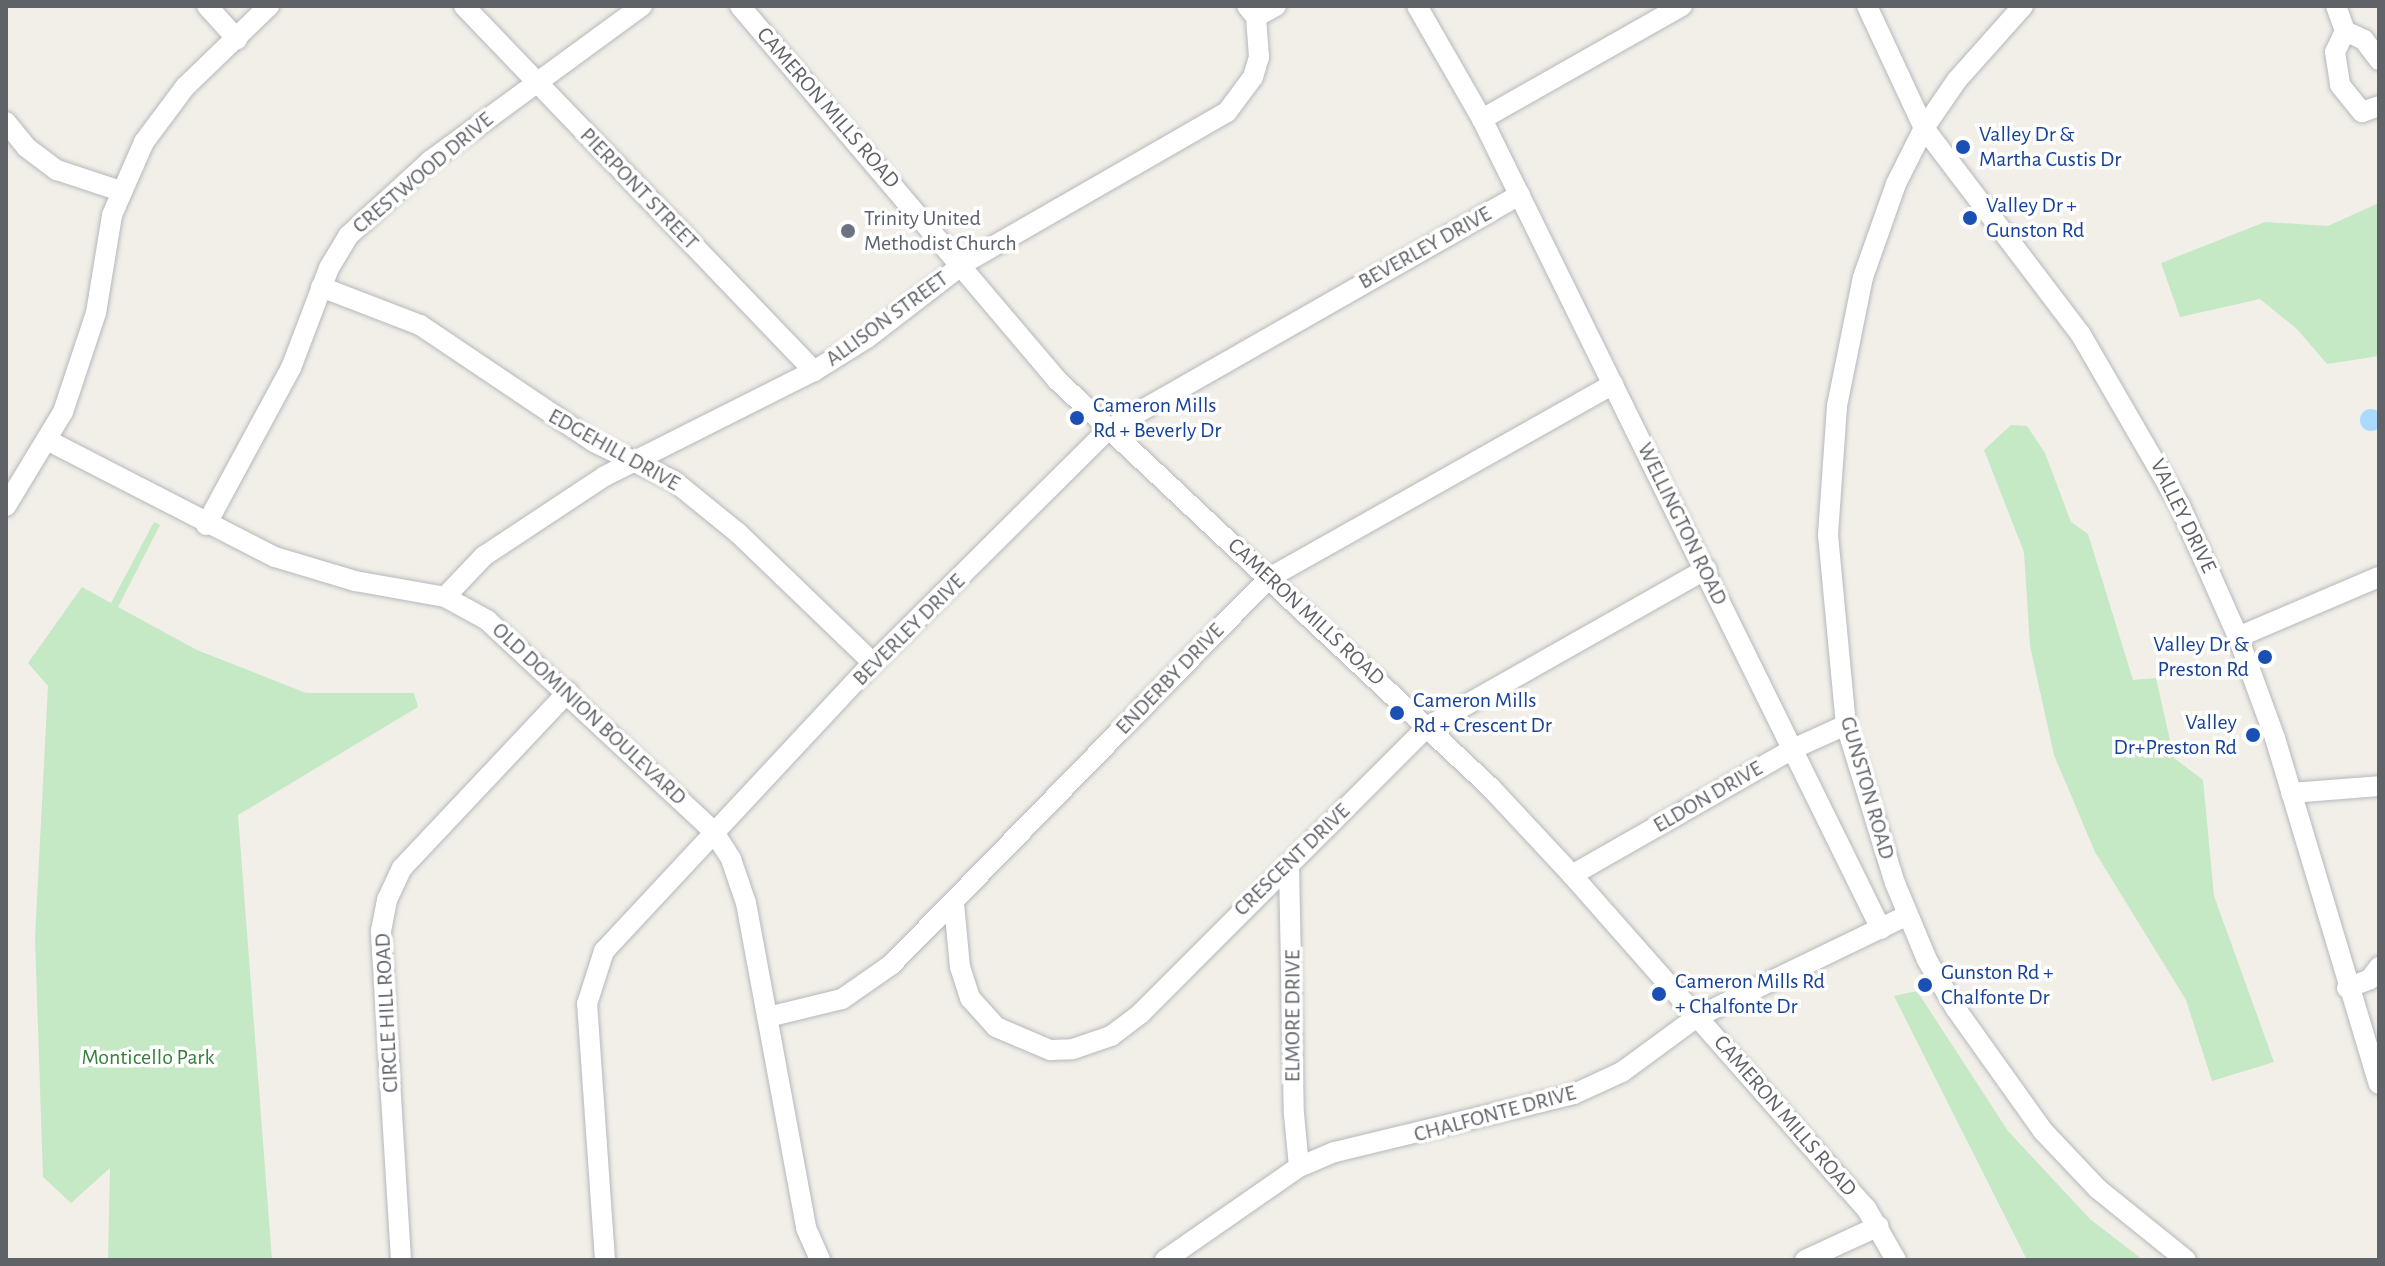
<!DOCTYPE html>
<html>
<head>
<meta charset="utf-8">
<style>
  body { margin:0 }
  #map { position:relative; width:2385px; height:1266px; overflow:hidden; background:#f1efe8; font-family:"Alegreya Sans",sans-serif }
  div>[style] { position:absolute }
  .green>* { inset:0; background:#c5e8c5 }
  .water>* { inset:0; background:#aadaff }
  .round { border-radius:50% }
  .roads { filter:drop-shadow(0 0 2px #b5b8bc) drop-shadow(0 0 2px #b5b8bc) }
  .minor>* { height:20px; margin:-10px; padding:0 10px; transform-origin:10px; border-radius:10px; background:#fff }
  .dots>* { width:22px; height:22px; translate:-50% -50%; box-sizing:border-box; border:4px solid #fff; border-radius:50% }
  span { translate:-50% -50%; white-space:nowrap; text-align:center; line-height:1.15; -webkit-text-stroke:7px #fff; paint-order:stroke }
  .street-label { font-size:22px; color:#5f6368 }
  .transit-label { font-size:22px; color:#164399 }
  .left { translate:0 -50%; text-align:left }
  .right { translate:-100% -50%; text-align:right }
  .worship-label { font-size:22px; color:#5b616d }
  .park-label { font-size:22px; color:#348238 }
  .frame { position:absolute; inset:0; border:8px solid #5f6368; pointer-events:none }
</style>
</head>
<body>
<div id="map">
  <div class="green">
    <i style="clip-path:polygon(2379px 203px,2379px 356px,2327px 364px,2297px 329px,2260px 299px,2180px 317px,2161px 263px,2265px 222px,2328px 226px)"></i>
    <i style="clip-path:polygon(2011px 425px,2027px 426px,2045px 453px,2071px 522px,2088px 534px,2133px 680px,2156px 678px,2174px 758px,2203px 780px,2214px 896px,2274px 1062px,2212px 1081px,2186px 1000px,2095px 852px,2054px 755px,2030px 646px,2024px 552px,1984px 450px)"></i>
    <i style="clip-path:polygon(154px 522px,160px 525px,118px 607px,197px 650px,306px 693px,414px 693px,418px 707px,238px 815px,272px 1260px,108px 1260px,110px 1168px,71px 1203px,43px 1177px,35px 938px,48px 686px,28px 663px,82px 587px,111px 603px)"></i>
    <i style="clip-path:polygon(1917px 991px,2008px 1131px,2090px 1219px,2143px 1260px,2027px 1260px,1894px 996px)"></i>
  </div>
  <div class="water">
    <i class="round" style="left:2360px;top:409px;width:22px;height:22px"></i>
  </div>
  <div class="roads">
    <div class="minor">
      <i style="left:207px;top:6px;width:45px;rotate:47.7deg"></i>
      <i style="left:464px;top:6px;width:506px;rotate:46.2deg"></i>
      <i style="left:740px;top:6px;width:490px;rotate:49.7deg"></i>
      <i style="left:1057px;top:380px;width:596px;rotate:43.23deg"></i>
      <i style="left:1491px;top:788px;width:119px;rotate:47deg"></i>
      <i style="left:1572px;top:875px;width:444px;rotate:48.6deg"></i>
      <i style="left:1866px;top:1208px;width:60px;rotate:60deg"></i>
      <i style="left:1417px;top:6px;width:130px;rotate:60.1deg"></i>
      <i style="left:1482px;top:119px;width:903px;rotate:63.78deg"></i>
      <i style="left:1867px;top:6px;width:135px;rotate:65deg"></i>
      <i style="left:1924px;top:128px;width:260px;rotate:52.8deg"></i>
      <i style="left:2081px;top:335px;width:198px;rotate:59.9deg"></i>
      <i style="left:2180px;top:506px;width:143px;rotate:66.1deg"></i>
      <i style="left:2238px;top:637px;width:108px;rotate:69.9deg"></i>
      <i style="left:2275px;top:738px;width:361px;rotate:73.3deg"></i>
      <i style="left:2023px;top:6px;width:99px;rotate:131.7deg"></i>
      <i style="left:1957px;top:80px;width:58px;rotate:124.5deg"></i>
      <i style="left:1924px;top:128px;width:63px;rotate:116.6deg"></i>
      <i style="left:1896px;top:184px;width:99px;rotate:109.5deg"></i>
      <i style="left:1863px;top:277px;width:132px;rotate:101.4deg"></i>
      <i style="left:1837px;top:406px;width:129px;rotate:94deg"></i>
      <i style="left:1828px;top:535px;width:191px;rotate:84.6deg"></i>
      <i style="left:1846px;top:725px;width:165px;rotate:72.8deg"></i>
      <i style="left:1895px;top:883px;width:83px;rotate:67.4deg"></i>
      <i style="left:1927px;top:960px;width:57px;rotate:59.4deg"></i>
      <i style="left:1956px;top:1009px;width:150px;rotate:54.5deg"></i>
      <i style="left:2043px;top:1131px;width:80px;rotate:46.5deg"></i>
      <i style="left:2098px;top:1189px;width:113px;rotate:38.9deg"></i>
      <i style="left:2336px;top:6px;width:27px;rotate:70deg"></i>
      <i style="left:2345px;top:31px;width:21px;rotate:25deg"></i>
      <i style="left:2364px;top:40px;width:25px;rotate:53deg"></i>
      <i style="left:1256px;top:17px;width:23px;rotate:-29deg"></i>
      <i style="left:2345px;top:31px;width:23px;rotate:115deg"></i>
      <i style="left:2335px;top:52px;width:33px;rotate:81deg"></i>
      <i style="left:2340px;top:85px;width:35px;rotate:51deg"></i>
      <i style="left:2362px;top:112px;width:18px;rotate:-19deg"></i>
      <i style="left:1482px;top:119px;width:230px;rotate:-29.5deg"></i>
      <i style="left:6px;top:122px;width:32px;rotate:51deg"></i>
      <i style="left:26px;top:147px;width:39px;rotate:37deg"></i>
      <i style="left:57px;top:170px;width:66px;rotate:18.4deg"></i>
      <i style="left:321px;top:287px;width:106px;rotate:21deg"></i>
      <i style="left:420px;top:325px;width:210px;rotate:33.9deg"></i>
      <i style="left:594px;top:442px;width:89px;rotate:26deg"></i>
      <i style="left:674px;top:481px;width:82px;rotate:39.1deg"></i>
      <i style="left:738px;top:533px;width:187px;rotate:43.9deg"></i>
      <i style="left:49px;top:441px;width:254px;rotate:27.2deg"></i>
      <i style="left:275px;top:557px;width:84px;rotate:16.7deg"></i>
      <i style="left:355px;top:581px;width:91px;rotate:10.1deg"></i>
      <i style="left:445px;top:597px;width:48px;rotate:28.7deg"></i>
      <i style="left:487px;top:620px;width:309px;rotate:43deg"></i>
      <i style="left:713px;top:831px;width:33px;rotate:57deg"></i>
      <i style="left:731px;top:859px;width:46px;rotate:71.2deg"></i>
      <i style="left:746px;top:903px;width:330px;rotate:79.5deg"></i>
      <i style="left:806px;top:1228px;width:35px;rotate:66deg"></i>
      <i style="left:6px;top:506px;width:110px;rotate:-58.8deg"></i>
      <i style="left:63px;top:412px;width:104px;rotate:-71.6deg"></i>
      <i style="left:96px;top:313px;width:99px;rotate:-80.7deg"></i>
      <i style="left:112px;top:215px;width:80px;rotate:-66.3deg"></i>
      <i style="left:144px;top:142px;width:69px;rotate:-53.3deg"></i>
      <i style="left:185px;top:87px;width:117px;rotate:-44deg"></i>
      <i style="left:206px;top:525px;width:179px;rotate:-61.6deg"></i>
      <i style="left:291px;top:368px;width:107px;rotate:-69.2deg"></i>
      <i style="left:329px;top:268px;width:37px;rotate:-59deg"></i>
      <i style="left:348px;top:236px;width:111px;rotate:-42.4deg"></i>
      <i style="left:430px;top:161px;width:263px;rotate:-36.2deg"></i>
      <i style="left:445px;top:597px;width:57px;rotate:-46.4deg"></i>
      <i style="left:484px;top:556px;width:145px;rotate:-33.5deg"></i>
      <i style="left:605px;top:476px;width:234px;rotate:-26.7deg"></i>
      <i style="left:814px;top:371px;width:62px;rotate:-31.9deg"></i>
      <i style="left:867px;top:338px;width:125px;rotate:-37.5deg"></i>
      <i style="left:966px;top:262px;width:301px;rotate:-29.9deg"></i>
      <i style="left:1227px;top:112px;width:44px;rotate:-53.4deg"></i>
      <i style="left:1253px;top:77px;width:21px;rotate:-73deg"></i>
      <i style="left:1259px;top:57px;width:40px;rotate:-94.3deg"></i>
      <i style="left:1256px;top:17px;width:14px;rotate:-129deg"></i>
      <i style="left:2238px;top:637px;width:153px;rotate:-23.1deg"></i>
      <i style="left:2291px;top:793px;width:88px;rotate:-4.5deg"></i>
      <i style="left:1289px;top:864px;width:250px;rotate:88.9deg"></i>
      <i style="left:1294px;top:1114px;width:53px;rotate:84.6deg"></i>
      <i style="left:1572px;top:875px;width:257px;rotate:-29.7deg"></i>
      <i style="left:1795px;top:748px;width:56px;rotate:-24.3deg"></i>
      <i style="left:954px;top:904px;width:63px;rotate:84.6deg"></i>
      <i style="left:960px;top:967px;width:33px;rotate:72deg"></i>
      <i style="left:970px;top:998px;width:39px;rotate:48deg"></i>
      <i style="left:996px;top:1027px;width:59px;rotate:23.1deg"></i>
      <i style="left:1050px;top:1050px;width:23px;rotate:-2deg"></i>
      <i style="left:1073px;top:1049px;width:40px;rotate:-18.9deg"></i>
      <i style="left:1111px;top:1036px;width:38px;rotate:-37deg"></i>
      <i style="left:1141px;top:1013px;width:404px;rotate:-45deg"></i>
      <i style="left:1427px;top:727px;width:321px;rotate:-29.5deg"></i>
      <i style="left:2347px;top:988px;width:25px;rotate:-21deg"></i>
      <i style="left:2370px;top:979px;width:15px;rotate:-53deg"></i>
      <i style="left:768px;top:1017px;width:76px;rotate:-13.7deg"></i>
      <i style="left:842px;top:999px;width:60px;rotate:-34.8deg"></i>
      <i style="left:891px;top:965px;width:541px;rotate:-45.67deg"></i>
      <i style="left:1269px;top:578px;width:395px;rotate:-29.4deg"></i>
      <i style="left:401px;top:1260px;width:330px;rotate:-93.5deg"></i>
      <i style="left:381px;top:931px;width:32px;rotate:-79deg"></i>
      <i style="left:387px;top:900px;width:35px;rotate:-65deg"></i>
      <i style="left:402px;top:868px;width:242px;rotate:-46.7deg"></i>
      <i style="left:605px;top:1260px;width:257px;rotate:-94deg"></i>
      <i style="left:587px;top:1004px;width:56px;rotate:-72.2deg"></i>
      <i style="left:604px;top:951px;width:394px;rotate:-47deg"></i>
      <i style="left:873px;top:663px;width:332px;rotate:-44.8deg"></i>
      <i style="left:1109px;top:429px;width:473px;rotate:-29.7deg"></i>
      <i style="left:1165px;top:1260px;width:163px;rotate:-34.8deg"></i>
      <i style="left:1299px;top:1167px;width:39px;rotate:-23deg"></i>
      <i style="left:1335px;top:1152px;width:246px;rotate:-13.6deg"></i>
      <i style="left:1574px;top:1094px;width:53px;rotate:-24.6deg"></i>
      <i style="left:1622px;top:1072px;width:93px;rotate:-36.3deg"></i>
      <i style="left:1697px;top:1017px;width:234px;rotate:-25.8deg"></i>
      <i style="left:1805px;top:1260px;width:81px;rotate:-24.7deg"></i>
    </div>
  </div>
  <div class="dots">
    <i style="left:1963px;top:147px;background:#1a4fb4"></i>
    <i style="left:1970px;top:218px;background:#1a4fb4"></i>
    <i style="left:848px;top:231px;background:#6b7280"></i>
    <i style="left:1077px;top:418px;background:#1a4fb4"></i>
    <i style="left:2265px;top:657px;background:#1a4fb4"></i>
    <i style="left:1397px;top:713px;background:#1a4fb4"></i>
    <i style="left:2253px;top:735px;background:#1a4fb4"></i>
    <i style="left:1925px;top:985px;background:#1a4fb4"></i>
    <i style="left:1659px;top:994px;background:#1a4fb4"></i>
  </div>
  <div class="street-label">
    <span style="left:828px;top:108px;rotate:49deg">CAMERON MILLS ROAD</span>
    <span style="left:423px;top:173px;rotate:-40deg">CRESTWOOD DRIVE</span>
    <span style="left:639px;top:189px;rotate:46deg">PIERPONT STREET</span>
    <span style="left:1425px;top:248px;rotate:-29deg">BEVERLEY DRIVE</span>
    <span style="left:887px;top:319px;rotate:-36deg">ALLISON STREET</span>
    <span style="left:614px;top:450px;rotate:29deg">EDGEHILL DRIVE</span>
    <span style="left:2183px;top:516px;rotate:64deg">VALLEY DRIVE</span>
    <span style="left:1682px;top:524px;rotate:64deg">WELLINGTON ROAD</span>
    <span style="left:1306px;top:612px;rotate:43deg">CAMERON MILLS ROAD</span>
    <span style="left:909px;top:630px;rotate:-45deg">BEVERLEY DRIVE</span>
    <span style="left:1170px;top:679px;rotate:-46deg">ENDERBY DRIVE</span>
    <span style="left:589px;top:714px;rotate:43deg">OLD DOMINION BOULEVARD</span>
    <span style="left:1867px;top:788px;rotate:74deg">GUNSTON ROAD</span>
    <span style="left:1708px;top:797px;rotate:-30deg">ELDON DRIVE</span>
    <span style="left:1292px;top:860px;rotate:-44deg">CRESCENT DRIVE</span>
    <span style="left:387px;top:1013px;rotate:-93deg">CIRCLE HILL ROAD</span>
    <span style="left:1293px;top:1016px;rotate:-90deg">ELMORE DRIVE</span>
    <span style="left:1495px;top:1114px;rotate:-15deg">CHALFONTE DRIVE</span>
    <span style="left:1785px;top:1116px;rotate:49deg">CAMERON MILLS ROAD</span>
  </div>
  <div class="transit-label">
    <span class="left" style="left:1979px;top:147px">Valley Dr &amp;<br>Martha Custis Dr</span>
    <span class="left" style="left:1986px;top:218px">Valley Dr +<br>Gunston Rd</span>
    <span class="left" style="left:1093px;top:418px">Cameron Mills<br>Rd + Beverly Dr</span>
    <span class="right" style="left:2249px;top:657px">Valley Dr &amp;<br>Preston Rd</span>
    <span class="left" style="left:1413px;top:713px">Cameron Mills<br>Rd + Crescent Dr</span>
    <span class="right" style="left:2237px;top:735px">Valley<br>Dr+Preston Rd</span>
    <span class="left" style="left:1941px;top:985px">Gunston Rd +<br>Chalfonte Dr</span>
    <span class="left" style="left:1675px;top:994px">Cameron Mills Rd<br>+ Chalfonte Dr</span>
  </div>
  <div class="worship-label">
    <span class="left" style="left:864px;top:231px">Trinity United<br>Methodist Church</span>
  </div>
  <div class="park-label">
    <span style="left:148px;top:1058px">Monticello Park</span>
  </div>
  <div class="frame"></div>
</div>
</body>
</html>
